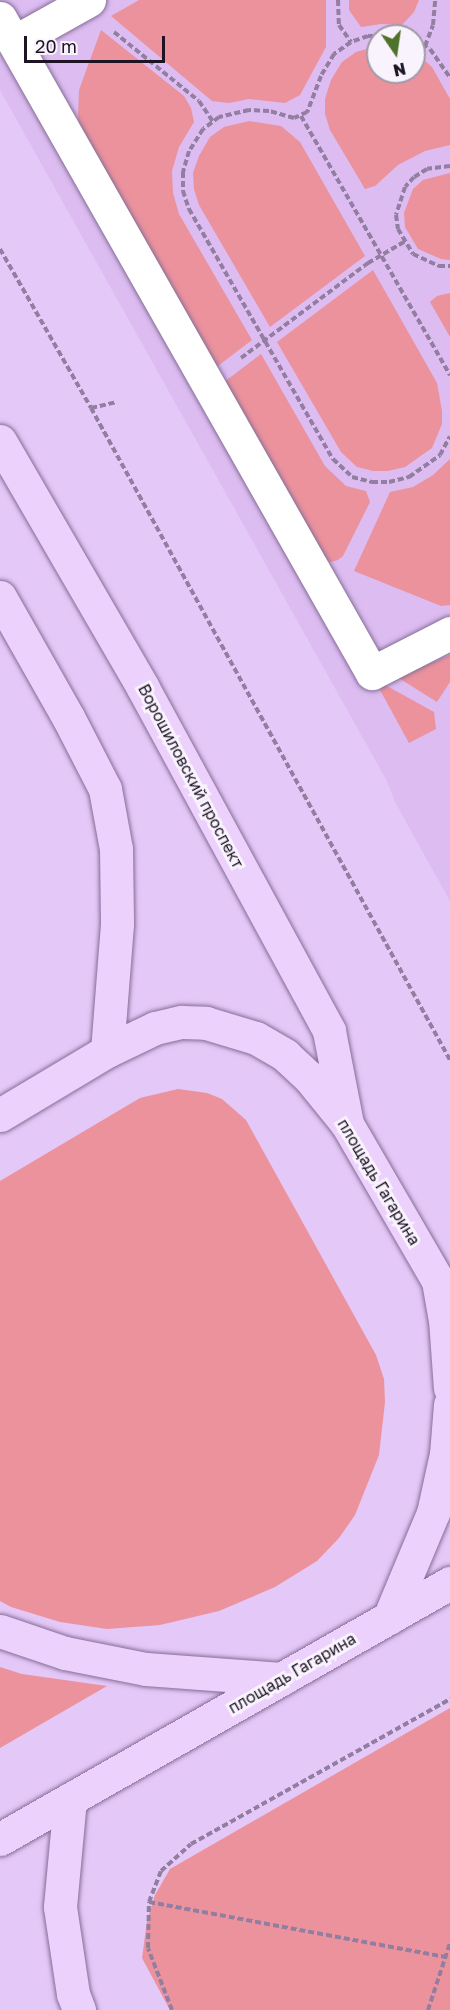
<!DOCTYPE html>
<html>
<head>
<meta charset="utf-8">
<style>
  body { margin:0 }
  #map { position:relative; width:450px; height:2010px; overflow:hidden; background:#e4c8f7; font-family:"Golos Text",sans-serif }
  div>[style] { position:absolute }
  .built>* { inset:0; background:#dcbcf1 }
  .green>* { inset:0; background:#eb929d }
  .path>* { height:4px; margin-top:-2px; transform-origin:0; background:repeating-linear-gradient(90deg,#927ea0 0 6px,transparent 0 9px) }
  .roads { filter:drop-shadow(0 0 2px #866d97) drop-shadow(0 0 2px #866d97) }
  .minor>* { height:33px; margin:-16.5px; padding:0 16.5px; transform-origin:16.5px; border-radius:16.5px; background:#fff }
  .major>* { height:33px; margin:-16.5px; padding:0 16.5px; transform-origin:16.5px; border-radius:16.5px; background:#ecd1fd }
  span { translate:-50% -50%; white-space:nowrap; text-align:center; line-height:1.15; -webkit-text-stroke:6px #f9f3fd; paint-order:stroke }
  .street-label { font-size:16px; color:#1e1424 }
  .north { position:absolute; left:366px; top:24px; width:60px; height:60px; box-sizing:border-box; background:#f9f3fd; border:2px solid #a19aa6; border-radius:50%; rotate:167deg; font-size:16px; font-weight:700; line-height:24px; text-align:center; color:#1e1424 }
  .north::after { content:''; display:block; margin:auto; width:21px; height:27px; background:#4e722b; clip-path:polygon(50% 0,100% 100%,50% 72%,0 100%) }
  .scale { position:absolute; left:24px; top:36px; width:141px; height:27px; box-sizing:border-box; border:3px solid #1e1424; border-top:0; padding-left:8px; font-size:18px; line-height:21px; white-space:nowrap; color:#1e1424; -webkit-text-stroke:4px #f9f3fd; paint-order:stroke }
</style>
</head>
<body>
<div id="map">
  <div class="built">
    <i style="clip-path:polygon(evenodd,0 0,450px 0,450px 901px,395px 802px,387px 781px,0 90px,0 0,378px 36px,414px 36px,414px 72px,378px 72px,378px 36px)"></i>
  </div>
  <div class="green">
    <i style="clip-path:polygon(139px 0,326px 0,326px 47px,300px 95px,285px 103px,249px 99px,229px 103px,212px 101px,111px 16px)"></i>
    <i style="clip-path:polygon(349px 0,419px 0,414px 12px,402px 25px,381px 24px,361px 27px,349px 10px)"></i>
    <i style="clip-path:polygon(101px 30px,184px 96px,191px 108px,194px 122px,179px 147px,172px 171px,173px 193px,179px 214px,252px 340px,210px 372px,81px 140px,78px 116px,79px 90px)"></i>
    <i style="clip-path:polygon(378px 46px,378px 72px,414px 72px,414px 51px,432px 67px,450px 99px,450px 145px,425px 151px,398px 165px,375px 186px,365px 189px,330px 130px,325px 114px,325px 99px,331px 80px,342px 62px,356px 52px)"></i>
    <i style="clip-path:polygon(249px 121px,281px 126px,300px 142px,365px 256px,270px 327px,199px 205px,194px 189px,193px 173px,199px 156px,210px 137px,224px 127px)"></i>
    <i style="clip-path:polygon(450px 173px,450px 260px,441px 259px,418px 249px,405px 227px,404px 213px,413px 189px,423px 180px)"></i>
    <i style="clip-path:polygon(373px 270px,437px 383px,442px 411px,442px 424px,432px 448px,405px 467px,388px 471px,373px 471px,357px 467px,341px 452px,277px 342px)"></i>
    <i style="clip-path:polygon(450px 293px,450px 337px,430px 302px,437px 296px)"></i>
    <i style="clip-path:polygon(261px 354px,325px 466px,346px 486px,366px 491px,370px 502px,343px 556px,338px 560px,331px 562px,322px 558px,219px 386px)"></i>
    <i style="clip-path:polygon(450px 459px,450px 605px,441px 606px,354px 571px,390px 492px,413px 487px,433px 475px)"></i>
    <i style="clip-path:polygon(450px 655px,450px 682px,437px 702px,397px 677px)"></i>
    <i style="clip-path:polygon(385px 685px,434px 712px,436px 729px,409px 743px,380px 690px)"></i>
    <i style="clip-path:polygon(178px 1089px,207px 1093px,222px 1099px,246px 1120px,376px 1355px,384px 1379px,385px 1402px,379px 1455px,355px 1515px,339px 1538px,317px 1561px,275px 1587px,219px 1611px,160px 1625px,107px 1629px,60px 1622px,11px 1607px,0 1601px,0 1181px,140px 1098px)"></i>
    <i style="clip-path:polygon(0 1667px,22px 1674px,107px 1686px,0 1748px)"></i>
    <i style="clip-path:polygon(450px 1708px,450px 2010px,170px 2010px,142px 1958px,147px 1921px,155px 1895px,170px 1869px)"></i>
  </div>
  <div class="path">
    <i style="left:338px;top:0;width:25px;rotate:88deg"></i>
    <i style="left:339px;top:25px;width:21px;rotate:55deg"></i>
    <i style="left:114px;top:32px;width:109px;rotate:39.1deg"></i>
    <i style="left:199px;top:101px;width:25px;rotate:56deg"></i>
    <i style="left:400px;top:36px;width:32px;rotate:180deg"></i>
    <i style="left:368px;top:36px;width:18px;rotate:161deg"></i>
    <i style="left:351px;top:42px;width:21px;rotate:145deg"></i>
    <i style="left:334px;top:54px;width:26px;rotate:121deg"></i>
    <i style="left:321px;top:76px;width:39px;rotate:111deg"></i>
    <i style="left:307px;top:112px;width:14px;rotate:155deg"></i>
    <i style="left:294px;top:118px;width:26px;rotate:-164deg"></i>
    <i style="left:269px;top:111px;width:20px;rotate:-177deg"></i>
    <i style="left:249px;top:110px;width:31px;rotate:167deg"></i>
    <i style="left:219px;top:117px;width:20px;rotate:143deg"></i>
    <i style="left:203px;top:129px;width:26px;rotate:122deg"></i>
    <i style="left:189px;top:151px;width:22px;rotate:106deg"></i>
    <i style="left:183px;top:172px;width:19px;rotate:90deg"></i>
    <i style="left:183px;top:191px;width:19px;rotate:72deg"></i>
    <i style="left:189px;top:209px;width:289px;rotate:60.1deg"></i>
    <i style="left:333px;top:459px;width:26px;rotate:43deg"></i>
    <i style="left:352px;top:477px;width:21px;rotate:14deg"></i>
    <i style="left:372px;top:482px;width:17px"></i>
    <i style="left:389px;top:482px;width:21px;rotate:-14deg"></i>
    <i style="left:409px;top:477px;width:38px;rotate:-35deg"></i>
    <i style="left:440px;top:455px;width:21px;rotate:-62deg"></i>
    <i style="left:414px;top:40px;width:18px;rotate:29deg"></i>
    <i style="left:430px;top:49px;width:35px;rotate:55deg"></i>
    <i style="left:425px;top:46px;width:22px;rotate:-69deg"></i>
    <i style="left:433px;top:25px;width:25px;rotate:-85deg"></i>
    <i style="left:301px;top:116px;width:299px;rotate:60.1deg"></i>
    <i style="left:450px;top:166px;width:23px;rotate:173deg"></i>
    <i style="left:427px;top:169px;width:15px;rotate:148deg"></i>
    <i style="left:414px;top:177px;width:13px;rotate:132deg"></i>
    <i style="left:405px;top:187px;width:29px;rotate:108deg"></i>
    <i style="left:396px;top:215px;width:14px;rotate:82deg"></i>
    <i style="left:398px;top:229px;width:29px;rotate:59deg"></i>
    <i style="left:413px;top:254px;width:29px;rotate:25deg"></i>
    <i style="left:439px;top:266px;width:11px"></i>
    <i style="left:0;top:249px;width:183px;rotate:60.2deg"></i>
    <i style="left:91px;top:408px;width:744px;rotate:61.16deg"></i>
    <i style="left:241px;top:358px;width:159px;rotate:-36.8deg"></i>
    <i style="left:368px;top:263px;width:42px;rotate:-30.3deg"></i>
    <i style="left:91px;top:408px;width:26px;rotate:-13deg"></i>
    <i style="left:149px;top:1902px;width:306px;rotate:10.5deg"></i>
    <i style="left:172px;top:2010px;width:66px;rotate:-111.2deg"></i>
    <i style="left:148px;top:1948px;width:46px;rotate:-88.8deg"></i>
    <i style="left:149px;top:1902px;width:33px;rotate:-69deg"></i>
    <i style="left:161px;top:1871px;width:40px;rotate:-42deg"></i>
    <i style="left:191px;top:1844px;width:297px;rotate:-29.2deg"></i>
    <i style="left:428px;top:2010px;width:71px;rotate:-71.8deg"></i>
  </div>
  <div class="roads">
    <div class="minor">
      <i style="left:0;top:18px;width:753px;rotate:60.41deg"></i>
      <i style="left:372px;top:673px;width:88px;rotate:-27.1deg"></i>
      <i style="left:14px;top:42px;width:86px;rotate:-29.2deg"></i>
    </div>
    <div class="major">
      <i style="left:0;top:441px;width:285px;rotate:59.9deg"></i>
      <i style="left:143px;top:688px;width:390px;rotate:61.5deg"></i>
      <i style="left:329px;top:1031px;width:95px;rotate:79deg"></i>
      <i style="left:0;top:597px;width:138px;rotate:60.5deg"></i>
      <i style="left:68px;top:717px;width:81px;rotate:62.8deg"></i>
      <i style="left:105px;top:789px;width:61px;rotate:79.6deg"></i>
      <i style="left:116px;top:849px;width:75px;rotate:89.2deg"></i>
      <i style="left:117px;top:924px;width:127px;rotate:94.5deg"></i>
      <i style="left:0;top:1115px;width:125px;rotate:-30.9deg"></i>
      <i style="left:107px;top:1051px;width:53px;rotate:-25.6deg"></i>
      <i style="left:155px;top:1028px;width:28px;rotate:-13deg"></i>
      <i style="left:182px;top:1022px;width:24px;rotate:2deg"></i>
      <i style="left:206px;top:1023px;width:52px;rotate:16.7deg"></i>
      <i style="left:256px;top:1038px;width:34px;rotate:30deg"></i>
      <i style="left:285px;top:1055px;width:33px;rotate:43deg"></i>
      <i style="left:309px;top:1077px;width:60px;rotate:51deg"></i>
      <i style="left:347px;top:1124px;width:181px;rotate:59.9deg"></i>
      <i style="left:438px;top:1281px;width:16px;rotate:40deg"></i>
      <i style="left:438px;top:1281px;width:39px;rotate:80deg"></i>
      <i style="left:445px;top:1319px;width:69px;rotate:85.9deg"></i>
      <i style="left:389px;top:1618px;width:114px;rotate:-67.3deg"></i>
      <i style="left:433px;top:1513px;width:60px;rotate:-77.6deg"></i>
      <i style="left:446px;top:1454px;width:50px;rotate:-85.4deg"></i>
      <i style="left:0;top:1631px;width:69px;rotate:18.7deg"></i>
      <i style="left:65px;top:1653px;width:83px;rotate:11.2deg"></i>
      <i style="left:146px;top:1669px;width:136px;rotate:4.2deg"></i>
      <i style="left:70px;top:1799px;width:108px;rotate:95.3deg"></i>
      <i style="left:60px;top:1907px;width:88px;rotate:81.5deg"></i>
      <i style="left:73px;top:1994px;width:17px;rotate:69deg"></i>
      <i style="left:0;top:1839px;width:518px;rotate:-29.64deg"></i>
    </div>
  </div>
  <div class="street-label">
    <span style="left:191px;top:776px;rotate:62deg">Ворошиловский проспект</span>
    <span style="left:379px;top:1182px;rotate:59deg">площадь Гагарина</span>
    <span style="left:292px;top:1673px;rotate:-30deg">площадь Гагарина</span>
  </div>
  <div class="north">N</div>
  <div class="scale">20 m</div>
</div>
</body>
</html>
